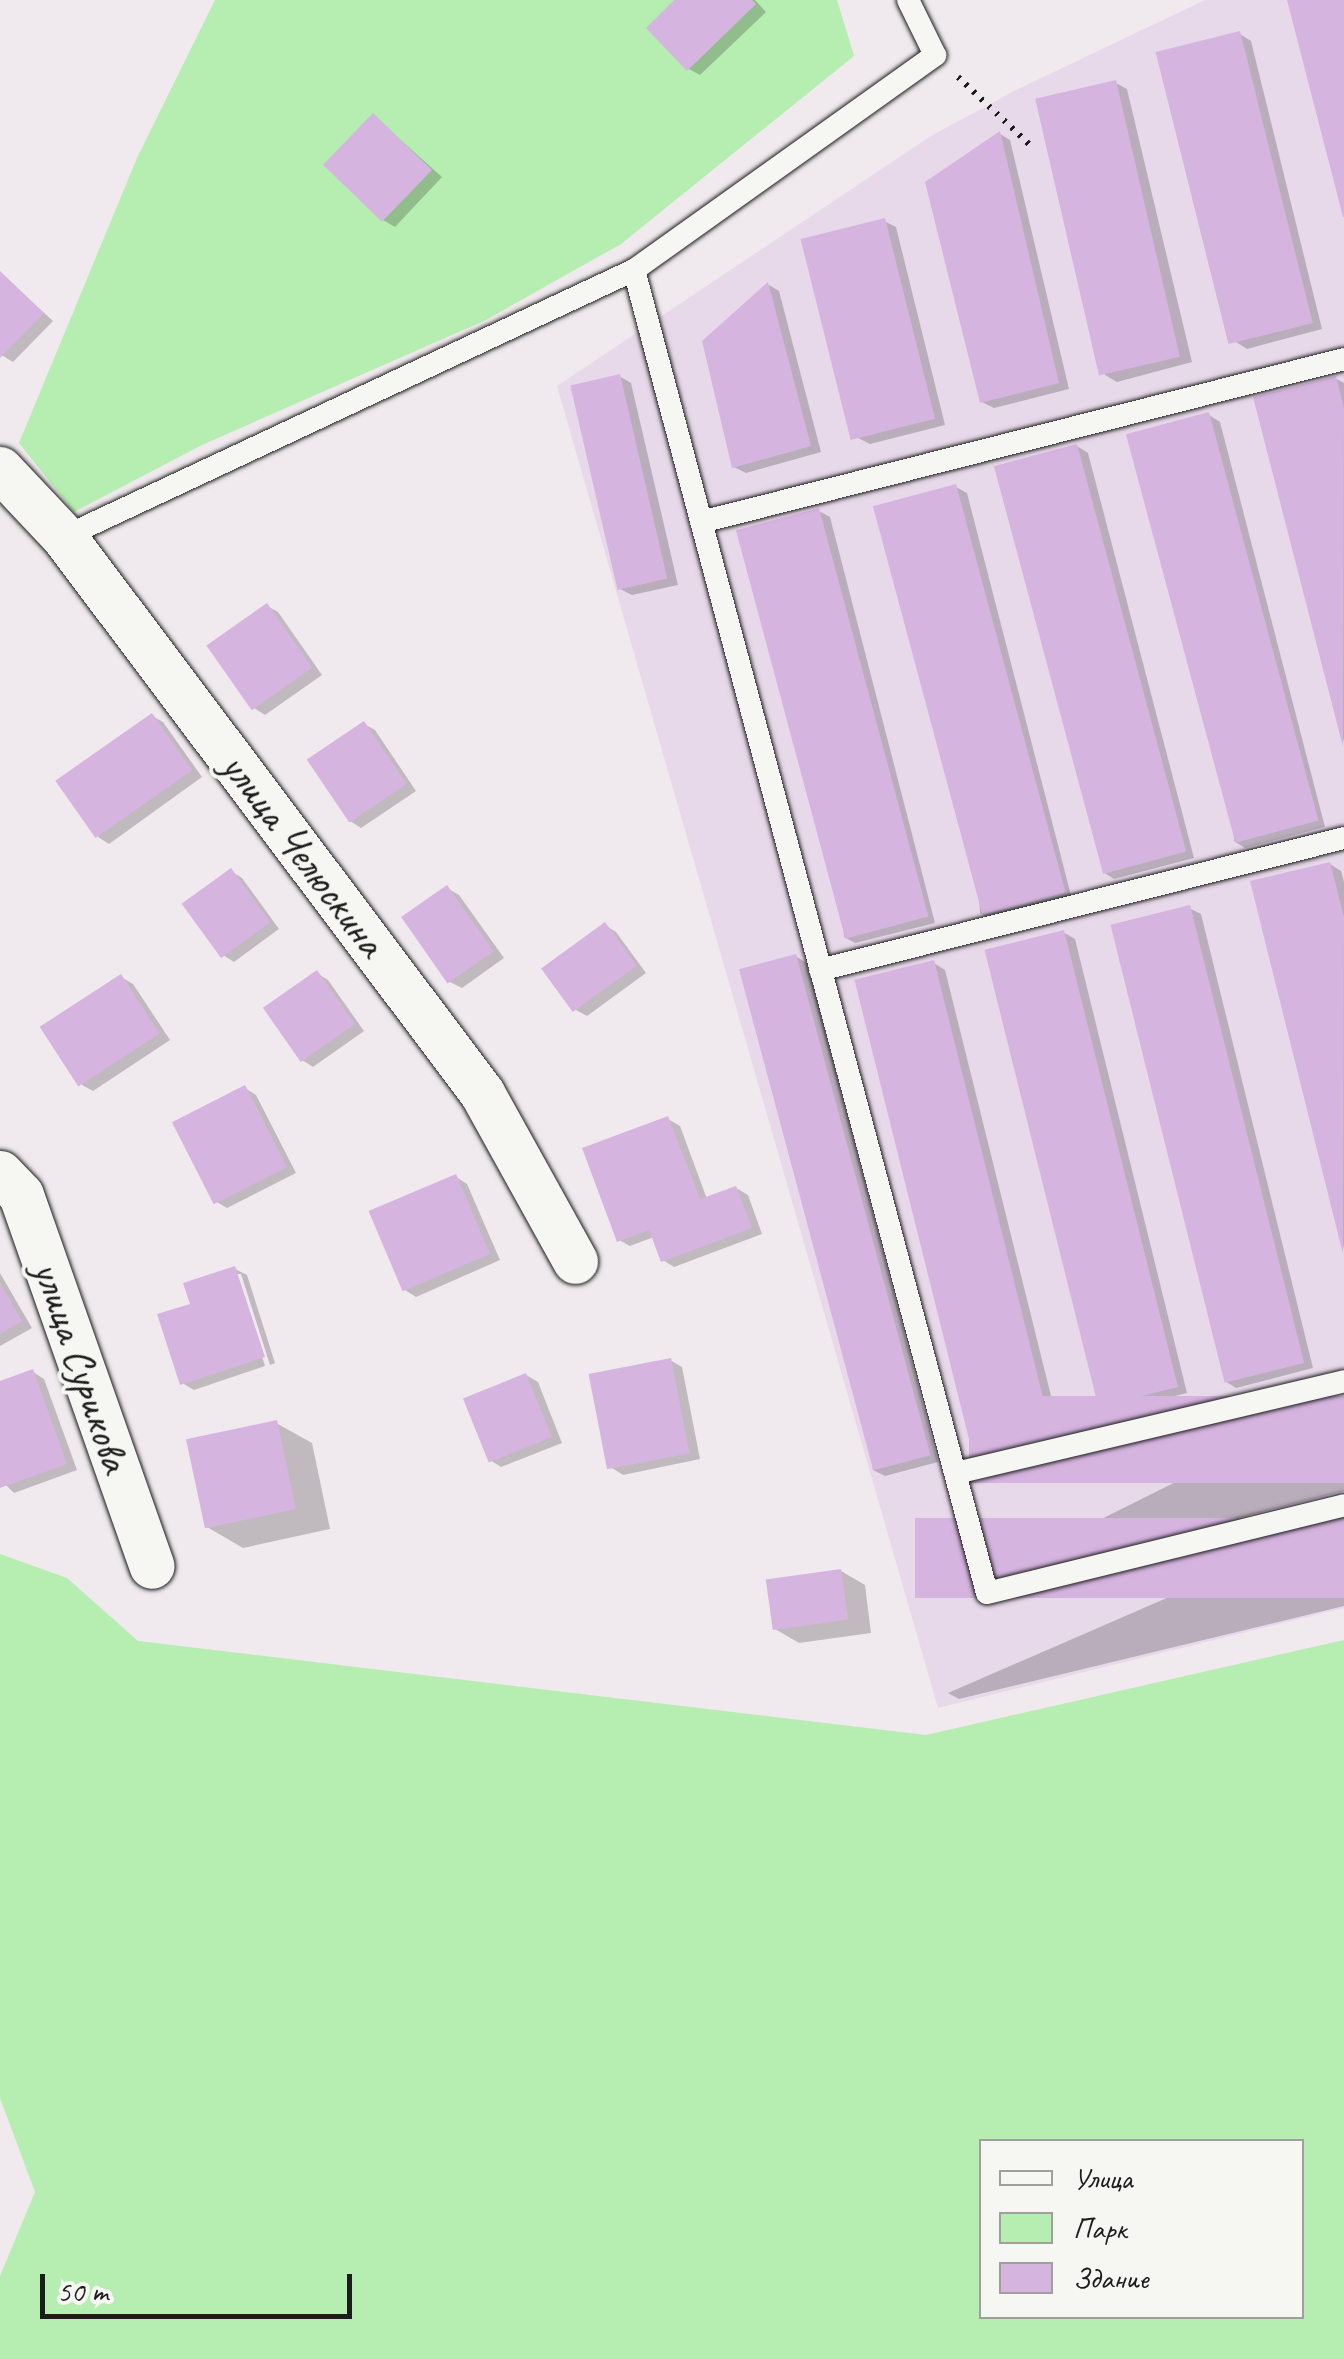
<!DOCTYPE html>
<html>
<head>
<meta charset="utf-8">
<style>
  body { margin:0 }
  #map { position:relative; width:1344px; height:2359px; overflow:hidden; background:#f0e9ee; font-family:Caveat,sans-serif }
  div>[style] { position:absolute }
  .built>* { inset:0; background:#e8d9ea }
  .green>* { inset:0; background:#b6edb0 }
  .shadow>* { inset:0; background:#0003 }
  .building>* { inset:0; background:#d6b4e0; transform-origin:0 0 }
  .path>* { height:6px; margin-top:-3px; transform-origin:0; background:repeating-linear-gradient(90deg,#1c1c1c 0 2.5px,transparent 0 10.5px) }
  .roads { filter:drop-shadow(0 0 2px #1c1c1c) drop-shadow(0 0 2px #1c1c1c) }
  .lane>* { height:22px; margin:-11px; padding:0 11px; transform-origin:11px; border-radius:11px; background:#f6f6f2 }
  .street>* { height:45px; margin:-22.5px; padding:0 22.5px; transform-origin:22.5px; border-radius:22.5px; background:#f6f6f2 }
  span { translate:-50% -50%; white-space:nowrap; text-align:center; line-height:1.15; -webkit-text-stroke:8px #f6f6f2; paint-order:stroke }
  .street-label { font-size:42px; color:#1c1c1c }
  .legend { position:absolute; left:979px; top:2139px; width:325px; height:180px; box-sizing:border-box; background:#f6f6f2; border:2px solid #9f9f9c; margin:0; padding:12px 18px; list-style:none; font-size:30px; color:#1c1c1c }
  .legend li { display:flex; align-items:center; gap:20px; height:50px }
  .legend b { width:50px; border:2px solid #9f9f9c }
  .scale { position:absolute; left:40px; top:2274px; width:312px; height:45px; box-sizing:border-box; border:5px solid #1c1c1c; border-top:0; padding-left:12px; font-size:30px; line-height:35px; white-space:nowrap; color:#1c1c1c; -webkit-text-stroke:8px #f6f6f2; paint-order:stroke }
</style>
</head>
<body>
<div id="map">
  <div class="built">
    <i style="clip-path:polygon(1205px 0,1344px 0,1344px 1608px,938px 1708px,557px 386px,931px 136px,1016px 90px)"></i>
  </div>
  <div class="green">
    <i style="clip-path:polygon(215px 0,837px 0,854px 56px,621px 244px,486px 320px,202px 445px,74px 512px,19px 443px,137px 158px)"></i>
    <i style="clip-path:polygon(evenodd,0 1554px,67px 1578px,138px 1641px,926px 1735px,1344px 1640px,1344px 2359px,0 2359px,0 2276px,35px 2192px,0 2098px,0 1554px,982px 2142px,1302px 2142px,1302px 2316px,982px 2316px,982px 2142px)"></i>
  </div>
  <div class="shadow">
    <i style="clip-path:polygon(678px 0,755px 0,766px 12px,700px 75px,689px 69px)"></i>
    <i style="clip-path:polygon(1240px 34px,1251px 41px,1322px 329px,1247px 349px,1236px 342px)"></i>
    <i style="clip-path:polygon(1116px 83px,1127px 89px,1192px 362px,1117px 382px,1105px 375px)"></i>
    <i style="clip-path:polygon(374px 116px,442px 177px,395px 227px,383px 220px)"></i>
    <i style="clip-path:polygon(1000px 134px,1010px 140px,1069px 389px,994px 408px,982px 402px)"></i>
    <i style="clip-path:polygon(884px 221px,896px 227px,945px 425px,870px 444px,858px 438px)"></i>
    <i style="clip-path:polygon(0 273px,53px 321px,13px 362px,0 354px)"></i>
    <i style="clip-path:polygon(769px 285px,779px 291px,821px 452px,746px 473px,734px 467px)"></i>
    <i style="clip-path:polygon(619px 376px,631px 383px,678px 585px,632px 595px,620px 589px)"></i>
    <i style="clip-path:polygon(1335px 378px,1344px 383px,1344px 742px,1256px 399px)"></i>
    <i style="clip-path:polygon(1209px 415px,1220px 422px,1325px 827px,1245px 848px,1234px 841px)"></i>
    <i style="clip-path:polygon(1077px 446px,1088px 453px,1194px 858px,1114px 879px,1103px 872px)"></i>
    <i style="clip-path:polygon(956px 487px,967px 493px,1072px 899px,991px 920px,980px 913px)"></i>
    <i style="clip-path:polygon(819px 511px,830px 517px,935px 923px,855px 943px,844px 937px)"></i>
    <i style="clip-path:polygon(267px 606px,278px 612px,322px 675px,265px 715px,254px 708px)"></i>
    <i style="clip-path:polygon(152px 716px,163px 722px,202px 777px,109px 844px,98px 837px)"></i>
    <i style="clip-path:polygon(364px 724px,375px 730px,416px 791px,361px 828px,350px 821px)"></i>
    <i style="clip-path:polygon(1330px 864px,1341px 871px,1344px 882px,1344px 1249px,1253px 883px)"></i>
    <i style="clip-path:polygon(231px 871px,242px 878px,279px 929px,234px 962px,223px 955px)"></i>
    <i style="clip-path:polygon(447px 888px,459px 895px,504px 958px,462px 988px,450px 982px)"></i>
    <i style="clip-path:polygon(1189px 908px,1201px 914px,1313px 1368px,1236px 1388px,1225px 1381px)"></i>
    <i style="clip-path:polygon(605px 925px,616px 932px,646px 973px,587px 1016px,576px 1010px)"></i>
    <i style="clip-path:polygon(1063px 932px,1075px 939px,1187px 1393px,1110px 1412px,1099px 1406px)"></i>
    <i style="clip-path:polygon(795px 956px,807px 963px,938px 1462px,885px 1476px,873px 1470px)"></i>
    <i style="clip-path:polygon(934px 963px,945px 970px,1058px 1424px,981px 1443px,969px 1436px)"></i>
    <i style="clip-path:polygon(317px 973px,328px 980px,364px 1031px,313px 1067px,302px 1060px)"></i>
    <i style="clip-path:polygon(121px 977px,133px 984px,170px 1040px,93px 1091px,82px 1085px)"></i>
    <i style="clip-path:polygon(245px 1088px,256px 1095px,296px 1173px,227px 1208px,215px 1201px)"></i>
    <i style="clip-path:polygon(668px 1119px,680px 1126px,707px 1199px,736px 1188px,748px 1195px,762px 1234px,674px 1267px,663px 1260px,654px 1237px,630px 1246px,619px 1240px)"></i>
    <i style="clip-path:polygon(456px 1177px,467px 1184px,500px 1260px,416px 1297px,405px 1290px)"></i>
    <i style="clip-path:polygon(235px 1269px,247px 1275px,275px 1363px,270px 1365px,241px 1274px,235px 1274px,265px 1366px,194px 1390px,182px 1383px,193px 1305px)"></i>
    <i style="clip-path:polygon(0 1273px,32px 1328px,0 1346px)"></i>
    <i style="clip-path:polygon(670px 1360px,682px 1367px,700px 1459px,623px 1475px,612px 1468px)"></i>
    <i style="clip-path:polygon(33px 1372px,44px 1379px,77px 1470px,14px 1493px,0 1479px,0 1384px)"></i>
    <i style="clip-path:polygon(526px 1375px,538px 1382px,562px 1443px,501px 1467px,490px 1460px)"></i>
    <i style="clip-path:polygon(1344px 1398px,1344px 1491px,1014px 1575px,1003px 1568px)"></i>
    <i style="clip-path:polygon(276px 1423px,312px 1443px,330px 1529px,243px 1548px,207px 1527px)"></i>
    <i style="clip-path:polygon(1344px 1521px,1344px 1606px,959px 1699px,948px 1693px)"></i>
    <i style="clip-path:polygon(841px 1571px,865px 1585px,871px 1633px,799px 1643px,775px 1629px)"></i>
  </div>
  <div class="building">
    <i style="clip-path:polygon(674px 0,752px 0,756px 4px,687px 71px,646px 28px)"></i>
    <i style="clip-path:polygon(1287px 0,1344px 0,1344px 217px,1343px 217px)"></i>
    <i style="left:1240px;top:31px;width:301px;height:87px;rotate:76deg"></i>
    <i style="left:1116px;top:80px;width:284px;height:83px;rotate:77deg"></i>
    <i style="left:373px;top:113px;width:82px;height:72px;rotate:44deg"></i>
    <i style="clip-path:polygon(1000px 131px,1059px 383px,980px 403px,925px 182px)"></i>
    <i style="left:885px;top:218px;width:207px;height:87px;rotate:76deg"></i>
    <i style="clip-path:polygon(0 271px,44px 313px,0 358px)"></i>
    <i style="clip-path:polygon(768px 282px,811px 446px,732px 468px,702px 341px)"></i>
    <i style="left:620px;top:374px;width:210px;height:51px;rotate:77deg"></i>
    <i style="clip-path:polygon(1336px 376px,1344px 408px,1343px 747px,1253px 397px)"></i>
    <i style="left:1209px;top:412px;width:423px;height:86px;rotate:75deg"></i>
    <i style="left:1077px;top:444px;width:422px;height:86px;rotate:75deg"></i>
    <i style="left:956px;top:484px;width:423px;height:86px;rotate:75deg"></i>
    <i style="left:819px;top:508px;width:423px;height:86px;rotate:75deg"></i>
    <i style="left:267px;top:603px;width:79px;height:74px;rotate:55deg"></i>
    <i style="left:152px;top:713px;width:70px;height:118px;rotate:55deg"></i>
    <i style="left:364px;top:721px;width:76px;height:69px;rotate:56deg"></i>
    <i style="clip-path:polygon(1330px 862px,1344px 917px,1343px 1254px,1250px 881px)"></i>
    <i style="left:231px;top:868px;width:67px;height:61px;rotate:54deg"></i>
    <i style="left:447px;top:885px;width:81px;height:56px;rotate:55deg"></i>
    <i style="left:1190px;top:905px;width:472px;height:82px;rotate:76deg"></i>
    <i style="left:605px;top:922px;width:54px;height:79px;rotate:54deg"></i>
    <i style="left:1064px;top:930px;width:471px;height:82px;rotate:76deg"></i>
    <i style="left:796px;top:954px;width:519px;height:59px;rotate:75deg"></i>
    <i style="left:934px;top:960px;width:472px;height:82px;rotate:76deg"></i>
    <i style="left:317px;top:970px;width:66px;height:66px;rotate:55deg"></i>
    <i style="left:121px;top:974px;width:71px;height:97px;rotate:57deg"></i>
    <i style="left:245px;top:1085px;width:92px;height:82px;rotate:63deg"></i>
    <i style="clip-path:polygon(668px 1116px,700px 1199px,736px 1186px,752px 1228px,661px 1262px,649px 1230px,617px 1242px,582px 1148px)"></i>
    <i style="left:456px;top:1174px;width:87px;height:95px;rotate:67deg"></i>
    <i style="clip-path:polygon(235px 1266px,265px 1357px,180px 1385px,157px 1314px,190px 1304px,183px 1283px)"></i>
    <i style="clip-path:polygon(0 1283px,22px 1321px,0 1334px)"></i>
    <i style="left:671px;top:1358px;width:97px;height:84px;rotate:79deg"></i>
    <i style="clip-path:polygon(33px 1369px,67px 1464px,0 1488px,0 1381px)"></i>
    <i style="left:526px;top:1373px;width:69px;height:68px;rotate:68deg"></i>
    <i style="left:1344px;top:1396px;width:87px;height:375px;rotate:90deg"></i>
    <i style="left:277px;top:1420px;width:91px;height:93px;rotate:78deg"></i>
    <i style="left:1344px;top:1518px;width:80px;height:429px;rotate:90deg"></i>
    <i style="left:841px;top:1569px;width:51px;height:76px;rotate:82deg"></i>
  </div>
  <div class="path">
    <i style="left:958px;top:77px;width:99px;rotate:43.4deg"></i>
  </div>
  <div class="roads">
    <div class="lane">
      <i style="left:634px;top:270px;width:1369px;rotate:75.06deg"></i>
      <i style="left:987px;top:1593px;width:368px;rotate:-13.8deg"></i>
      <i style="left:701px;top:522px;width:663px;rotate:-14.22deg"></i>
      <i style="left:64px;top:537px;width:629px;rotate:-25.1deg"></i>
      <i style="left:634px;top:270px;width:370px;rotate:-35.5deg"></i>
      <i style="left:935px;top:55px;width:61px;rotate:-116.1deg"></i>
      <i style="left:820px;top:970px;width:540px;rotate:-14.14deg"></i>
      <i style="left:956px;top:1473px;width:399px;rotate:-13.3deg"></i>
    </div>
    <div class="street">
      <i style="left:0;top:469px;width:93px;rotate:46.7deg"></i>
      <i style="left:64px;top:537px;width:696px;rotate:53.06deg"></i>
      <i style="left:482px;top:1093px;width:192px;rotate:61deg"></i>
      <i style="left:0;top:1173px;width:30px;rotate:46deg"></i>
      <i style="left:21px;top:1195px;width:393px;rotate:70.6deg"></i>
    </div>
  </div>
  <div class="street-label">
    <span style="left:303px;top:855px;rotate:53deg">улица Челюскина</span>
    <span style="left:81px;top:1367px;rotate:71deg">улица Сурикова</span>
  </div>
  <ul class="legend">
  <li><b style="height:12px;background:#f6f6f2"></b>Улица</li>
  <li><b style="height:28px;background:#b6edb0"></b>Парк</li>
  <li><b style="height:28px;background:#d6b4e0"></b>Здание</li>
  </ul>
  <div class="scale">50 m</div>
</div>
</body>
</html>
